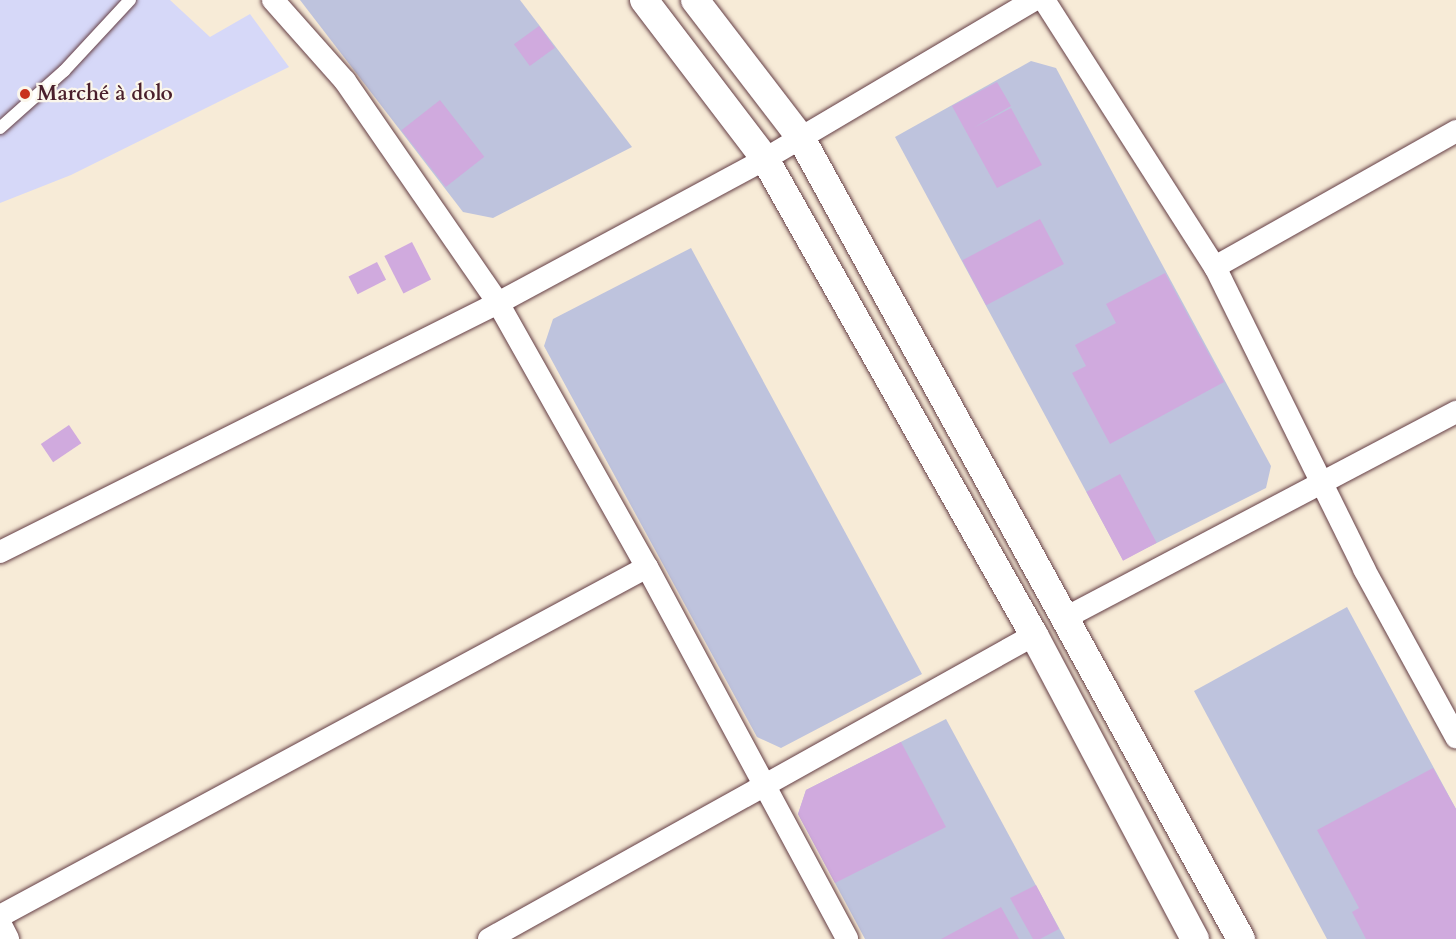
<!DOCTYPE html>
<html>
<head>
<meta charset="utf-8">
<style>
  body { margin:0 }
  #map { position:relative; width:1456px; height:939px; overflow:hidden; background:#f7ebd7; font-family:Cardo,serif }
  div>[style] { position:absolute }
  .built>* { inset:0; background:#d6d8f8 }
  .industrial>* { inset:0; background:#bec3dd }
  .building>* { inset:0; background:#d0aade; transform-origin:0 0 }
  .roads { filter:drop-shadow(0 0 2px #643e45) drop-shadow(0 0 2px #643e45) }
  .service>* { height:12px; margin:-6px; padding:0 6px; transform-origin:6px; border-radius:6px; background:#fff }
  .minor>* { height:22px; margin:-11px; padding:0 11px; transform-origin:11px; border-radius:11px; background:#fff }
  .tertiary>* { height:28px; margin:-14px; padding:0 14px; transform-origin:14px; border-radius:14px; background:#fff }
  .dots>* { width:16px; height:16px; translate:-50% -50%; box-sizing:border-box; border:3px solid #fbf7ec; border-radius:50% }
  span { translate:-50% -50%; white-space:nowrap; text-align:center; line-height:1.15; -webkit-text-stroke:4.5px #fbf7ec; paint-order:stroke }
  .poi-label { font-size:21px; color:#4a1f2b; font-weight:700 }
  .left { translate:0 -50%; text-align:left }
</style>
</head>
<body>
<div id="map">
  <div class="built">
    <i style="clip-path:polygon(0 0,170px 0,210px 37px,250px 14px,289px 67px,71px 175px,0 203px)"></i>
  </div>
  <div class="industrial">
    <i style="clip-path:polygon(300px 0,520px 0,632px 147px,493px 218px,463px 212px)"></i>
    <i style="clip-path:polygon(1031px 61px,1056px 68px,1271px 466px,1266px 488px,1123px 560px,895px 137px)"></i>
    <i style="clip-path:polygon(691px 248px,922px 674px,781px 748px,757px 737px,544px 346px,553px 319px)"></i>
    <i style="clip-path:polygon(1347px 607px,1456px 809px,1456px 939px,1327px 939px,1194px 691px)"></i>
    <i style="clip-path:polygon(946px 719px,1065px 939px,865px 939px,798px 814px,806px 790px)"></i>
  </div>
  <div class="building">
    <i style="left:539px;top:26px;width:27px;height:31px;rotate:54deg"></i>
    <i style="clip-path:polygon(997px 82px,1011px 106px,973px 128px,1011px 108px,1042px 165px,997px 188px,952px 106px)"></i>
    <i style="left:440px;top:100px;width:72px;height:49px;rotate:52deg"></i>
    <i style="left:1040px;top:219px;width:51px;height:88px;rotate:62deg"></i>
    <i style="left:412px;top:242px;width:42px;height:31px;rotate:63deg"></i>
    <i style="left:377px;top:262px;width:20px;height:32px;rotate:63deg"></i>
    <i style="clip-path:polygon(1165px 273px,1224px 382px,1110px 444px,1072px 373px,1086px 366px,1075px 345px,1116px 323px,1106px 304px)"></i>
    <i style="left:69px;top:425px;width:22px;height:34px;rotate:56deg"></i>
    <i style="left:1120px;top:474px;width:78px;height:38px;rotate:62deg"></i>
    <i style="clip-path:polygon(901px 742px,946px 827px,835px 883px,798px 814px,806px 790px)"></i>
    <i style="clip-path:polygon(1433px 768px,1456px 809px,1456px 939px,1366px 939px,1352px 912px,1359px 908px,1317px 830px)"></i>
    <i style="clip-path:polygon(1036px 885px,1059px 929px,1040px 939px,1033px 939px,1010px 898px)"></i>
    <i style="clip-path:polygon(1001px 907px,1019px 939px,941px 939px)"></i>
  </div>
  <div class="roads">
    <div class="service">
      <i style="left:0;top:128px;width:86px;rotate:-41.7deg"></i>
      <i style="left:64px;top:71px;width:97px;rotate:-47.1deg"></i>
    </div>
    <div class="minor">
      <i style="left:273px;top:0;width:108px;rotate:48.4deg"></i>
      <i style="left:345px;top:81px;width:270px;rotate:55.4deg"></i>
      <i style="left:498px;top:303px;width:303px;rotate:60.6deg"></i>
      <i style="left:647px;top:567px;width:422px;rotate:61.7deg"></i>
      <i style="left:1044px;top:0;width:317px;rotate:57.4deg"></i>
      <i style="left:1215px;top:267px;width:337px;rotate:63.7deg"></i>
      <i style="left:1364px;top:569px;width:192px;rotate:61.3deg"></i>
      <i style="left:1215px;top:267px;width:277px;rotate:-29.4deg"></i>
      <i style="left:0;top:552px;width:557px;rotate:-26.57deg"></i>
      <i style="left:498px;top:303px;width:303px;rotate:-28.3deg"></i>
      <i style="left:765px;top:159px;width:312px;rotate:-30.6deg"></i>
      <i style="left:1067px;top:617px;width:440px;rotate:-27.8deg"></i>
      <i style="left:0;top:916px;width:735px;rotate:-28.34deg"></i>
      <i style="left:0;top:923px;width:18px;rotate:63deg"></i>
      <i style="left:489px;top:939px;width:624px;rotate:-29.15deg"></i>
    </div>
    <div class="tertiary">
      <i style="left:644px;top:0;width:200px;rotate:52.7deg"></i>
      <i style="left:765px;top:159px;width:547px;rotate:60.53deg"></i>
      <i style="left:1034px;top:635px;width:344px;rotate:62.1deg"></i>
      <i style="left:695px;top:0;width:174px;rotate:52.5deg"></i>
      <i style="left:801px;top:138px;width:914px;rotate:61.22deg"></i>
    </div>
  </div>
  <div class="dots">
    <i style="left:25px;top:94px;background:#c8321e"></i>
  </div>
  <div class="poi-label">
    <span class="left" style="left:37px;top:94px">Marché à dolo</span>
  </div>
</div>
</body>
</html>
